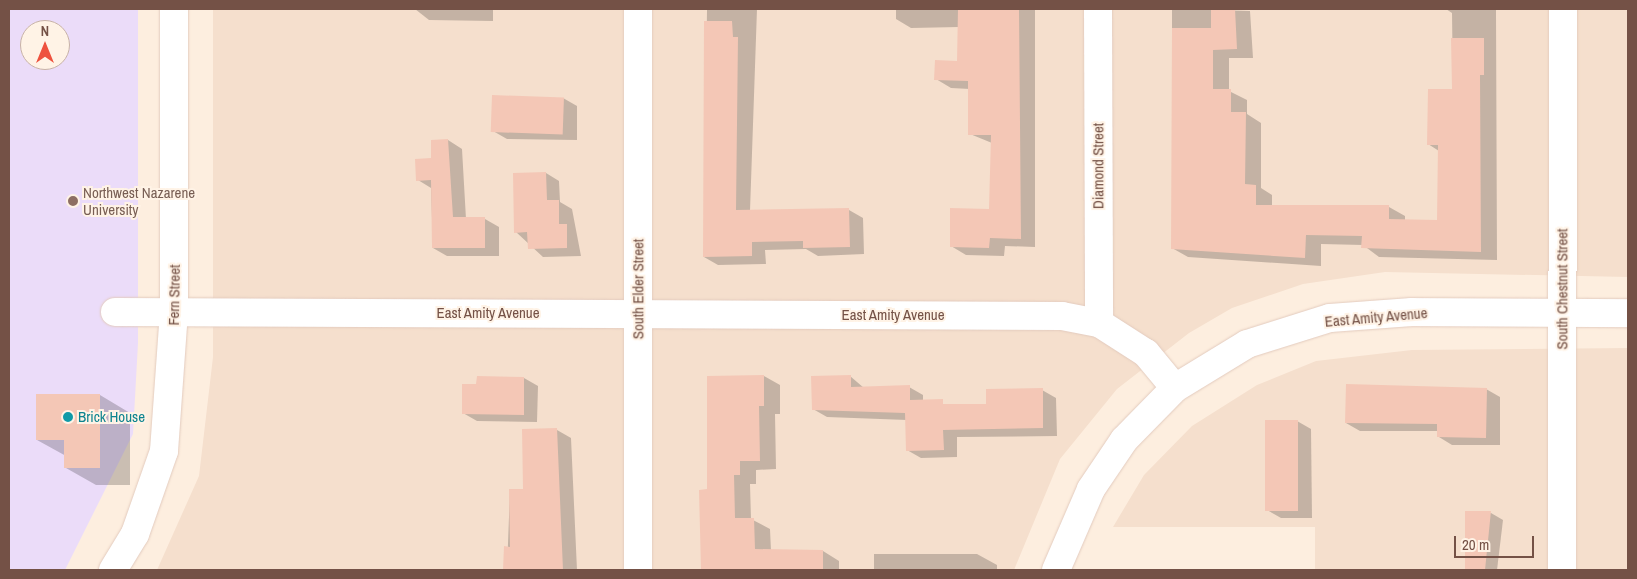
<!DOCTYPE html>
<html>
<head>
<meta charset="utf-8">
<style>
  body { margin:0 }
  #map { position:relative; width:1637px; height:579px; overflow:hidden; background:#fdeedf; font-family:"Archivo Narrow",sans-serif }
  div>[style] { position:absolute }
  .residential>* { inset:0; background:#f5dfcd }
  .education>* { inset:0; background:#ebdcf9 }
  .shadow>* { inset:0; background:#0003 }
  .building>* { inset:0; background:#f4c7b6; transform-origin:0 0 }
  .roads { filter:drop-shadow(0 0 1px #e3cbbe) drop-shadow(0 0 1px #e3cbbe) }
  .minor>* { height:28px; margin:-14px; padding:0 14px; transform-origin:14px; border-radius:14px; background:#fff }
  .tertiary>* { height:28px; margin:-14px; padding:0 14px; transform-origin:14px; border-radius:14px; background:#fff }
  .secondary>* { height:28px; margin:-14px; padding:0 14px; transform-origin:14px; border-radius:14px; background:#fff }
  .dots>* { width:14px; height:14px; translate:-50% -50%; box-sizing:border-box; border:2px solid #fff3e6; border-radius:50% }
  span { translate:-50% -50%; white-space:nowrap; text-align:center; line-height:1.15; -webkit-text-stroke:4px #fff3e6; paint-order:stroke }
  .street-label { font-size:15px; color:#745146 }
  .education-label { font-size:15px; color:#785e54 }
  .left { translate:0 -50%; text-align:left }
  .culture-label { font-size:15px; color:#0d838f }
  .frame { position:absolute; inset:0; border:10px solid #745146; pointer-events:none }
  .north { position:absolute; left:20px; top:20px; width:50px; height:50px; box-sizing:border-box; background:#fff3e6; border:1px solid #c7b2a6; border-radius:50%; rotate:0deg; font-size:14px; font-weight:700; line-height:20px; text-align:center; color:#745146 }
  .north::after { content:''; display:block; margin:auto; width:18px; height:22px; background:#ee513e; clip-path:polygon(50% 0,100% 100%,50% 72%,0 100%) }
  .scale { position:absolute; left:1454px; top:536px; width:80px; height:22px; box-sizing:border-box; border:2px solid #745146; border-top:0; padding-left:6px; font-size:15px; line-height:18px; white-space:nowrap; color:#745146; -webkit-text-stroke:4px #fff3e6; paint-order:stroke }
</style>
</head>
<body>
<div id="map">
  <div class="residential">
    <i style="clip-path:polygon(213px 9px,1628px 9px,1628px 277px,1385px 272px,1303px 284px,1232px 308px,1189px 333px,1117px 389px,1060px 459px,1014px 570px,157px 570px,199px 476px,213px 357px)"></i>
    <i style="clip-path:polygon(1628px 348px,1628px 570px,1315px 570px,1315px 527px,1113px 527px,1144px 475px,1192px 426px,1257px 385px,1316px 361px,1412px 350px)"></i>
  </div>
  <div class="education">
    <i style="clip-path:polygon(evenodd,9px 9px,138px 9px,138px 343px,133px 434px,65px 570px,9px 570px,9px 9px,30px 30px,60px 30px,60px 60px,30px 60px,30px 30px)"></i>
  </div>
  <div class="shadow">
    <i style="clip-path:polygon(415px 9px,493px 9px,493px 21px,429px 20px)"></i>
    <i style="clip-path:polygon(707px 9px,757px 9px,750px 211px,849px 210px,863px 218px,864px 254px,818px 256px,806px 249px,765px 250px,766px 264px,718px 265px,704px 257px)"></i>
    <i style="clip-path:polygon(896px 9px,1035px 9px,1035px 247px,1005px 246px,1004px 256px,966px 255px,951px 246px,990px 210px,992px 143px,970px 134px,970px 89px,951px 88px,936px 79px,959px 62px,959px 27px,911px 28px,896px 19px)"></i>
    <i style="clip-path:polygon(1172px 9px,1250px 11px,1253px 58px,1229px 58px,1229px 91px,1247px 100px,1247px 114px,1261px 123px,1261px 188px,1272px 195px,1272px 207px,1389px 207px,1405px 216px,1405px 221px,1438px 222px,1439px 151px,1428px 144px,1453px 90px,1452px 13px,1446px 9px,1496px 9px,1497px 260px,1379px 257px,1363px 245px,1321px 244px,1321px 266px,1188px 257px,1172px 248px)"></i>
    <i style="clip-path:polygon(563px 98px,577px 106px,577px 140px,507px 139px,493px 131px)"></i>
    <i style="clip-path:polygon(448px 140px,462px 149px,466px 219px,485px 219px,499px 227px,499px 256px,447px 256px,433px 248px,431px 188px,418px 180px)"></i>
    <i style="clip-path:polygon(546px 173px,559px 181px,560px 202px,572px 209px,581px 256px,543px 257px,516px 232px)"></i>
    <i style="clip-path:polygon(764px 376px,780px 385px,780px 414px,775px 414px,776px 469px,756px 470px,756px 484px,750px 484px,751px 519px,770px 529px,771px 551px,823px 551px,839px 561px,839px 570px,703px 570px,701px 491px,709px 491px)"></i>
    <i style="clip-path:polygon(850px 376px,864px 388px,909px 387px,923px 395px,923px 401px,950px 405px,987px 405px,1042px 390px,1056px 398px,1057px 436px,957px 437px,957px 457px,921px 458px,907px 450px,907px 420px,827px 417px,813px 409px)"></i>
    <i style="clip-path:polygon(524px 378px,538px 386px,537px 422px,477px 421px,463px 413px,478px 385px)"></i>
    <i style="clip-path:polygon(1486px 389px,1500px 397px,1500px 445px,1452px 445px,1439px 437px,1439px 431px,1360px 431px,1346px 423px)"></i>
    <i style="clip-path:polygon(100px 395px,130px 413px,130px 485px,96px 485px,66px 468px,66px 456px,37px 440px)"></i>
    <i style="clip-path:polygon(1297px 421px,1311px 429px,1312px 518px,1281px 518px,1267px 510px)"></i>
    <i style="clip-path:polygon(557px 430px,571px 438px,577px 570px,507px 570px,510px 490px,524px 490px)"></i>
    <i style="clip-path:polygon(1467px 513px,1491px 513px,1503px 520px,1497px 570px,1466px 570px)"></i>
    <i style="clip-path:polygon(874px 554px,977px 554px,997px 565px,997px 570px,874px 570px)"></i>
  </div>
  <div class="building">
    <i style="clip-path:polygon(958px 9px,1019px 9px,1021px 239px,990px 238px,989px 248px,950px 247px,950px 208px,989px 209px,991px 135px,968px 135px,968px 81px,934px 80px,935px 60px,957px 61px)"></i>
    <i style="clip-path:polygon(1211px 9px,1235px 9px,1237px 49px,1213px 50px,1213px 89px,1231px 89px,1231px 112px,1246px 112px,1245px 184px,1256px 185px,1256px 205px,1389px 205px,1389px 219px,1437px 220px,1438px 145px,1427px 145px,1428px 89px,1452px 89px,1451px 38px,1484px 38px,1484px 75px,1480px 75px,1481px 252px,1361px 248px,1362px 236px,1306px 235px,1305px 258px,1171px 249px,1172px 28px,1211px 28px)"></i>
    <i style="clip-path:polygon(704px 21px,732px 21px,733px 37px,738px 37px,736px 210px,849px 208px,850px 247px,803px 248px,803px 241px,752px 242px,752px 256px,703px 257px)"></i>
    <i style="left:492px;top:95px;width:72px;height:37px;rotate:2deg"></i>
    <i style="clip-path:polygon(448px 139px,453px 217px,485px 217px,485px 248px,432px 248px,431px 180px,416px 181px,415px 159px,431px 158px,431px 140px)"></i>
    <i style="clip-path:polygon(546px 172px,547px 200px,559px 200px,559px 224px,567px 224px,567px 248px,528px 249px,527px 232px,514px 233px,513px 173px)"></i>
    <i style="clip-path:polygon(764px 375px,764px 406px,759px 406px,760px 461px,740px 461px,740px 475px,734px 475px,735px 518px,754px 518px,755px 549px,823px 550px,823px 570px,701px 570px,699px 490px,707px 489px,707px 376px)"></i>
    <i style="clip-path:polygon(851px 375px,851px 387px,910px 385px,910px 400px,943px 399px,943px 404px,986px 404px,986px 389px,1043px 388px,1043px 428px,943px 430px,944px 450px,906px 451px,905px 413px,812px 410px,811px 376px)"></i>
    <i style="clip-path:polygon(477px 376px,524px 377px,524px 415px,462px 414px,462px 384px,476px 384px)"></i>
    <i style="clip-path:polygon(1346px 384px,1487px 388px,1486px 438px,1437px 437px,1437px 424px,1345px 423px)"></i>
    <i style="clip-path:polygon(36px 394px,100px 394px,100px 468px,64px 468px,64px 440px,36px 440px)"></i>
    <i style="left:1265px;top:420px;width:33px;height:91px"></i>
    <i style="clip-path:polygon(557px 428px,563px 570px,503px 570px,504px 546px,510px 547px,509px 489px,523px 489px,522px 429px)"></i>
    <i style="clip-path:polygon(1465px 511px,1491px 511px,1485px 570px,1465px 570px)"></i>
  </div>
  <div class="roads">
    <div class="minor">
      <i style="left:1098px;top:9px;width:314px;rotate:89.8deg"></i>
      <i style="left:115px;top:312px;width:947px;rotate:0.24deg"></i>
      <i style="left:1062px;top:316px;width:38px;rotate:11deg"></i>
      <i style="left:1099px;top:323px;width:56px;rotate:32.6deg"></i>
      <i style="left:1146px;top:353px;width:45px;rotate:50.4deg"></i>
      <i style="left:638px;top:570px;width:561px;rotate:-90deg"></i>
      <i style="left:1562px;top:570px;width:561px;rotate:-89.9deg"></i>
    </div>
    <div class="tertiary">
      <i style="left:113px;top:570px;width:42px;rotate:-58.6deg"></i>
      <i style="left:135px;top:534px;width:88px;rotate:-70.7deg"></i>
      <i style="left:164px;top:451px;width:139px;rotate:-85.9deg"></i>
      <i style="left:174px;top:312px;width:303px;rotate:-90deg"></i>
    </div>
    <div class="secondary">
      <i style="left:1056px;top:570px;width:88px;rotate:-66.6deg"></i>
      <i style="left:1091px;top:489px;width:59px;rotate:-56deg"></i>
      <i style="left:1124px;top:440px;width:73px;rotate:-45.6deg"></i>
      <i style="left:1175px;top:388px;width:84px;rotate:-31.4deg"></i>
      <i style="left:1247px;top:344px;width:87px;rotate:-17.4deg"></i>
      <i style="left:1330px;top:318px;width:82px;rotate:-4.2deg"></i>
      <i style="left:1412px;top:312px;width:216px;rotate:0.3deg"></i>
    </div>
  </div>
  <div class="dots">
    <i style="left:73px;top:201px;background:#8d6e63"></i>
    <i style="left:68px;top:417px;background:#0f9aa8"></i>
  </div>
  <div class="street-label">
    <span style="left:1098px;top:166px;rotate:-90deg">Diamond Street</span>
    <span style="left:638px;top:289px;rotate:-90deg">South Elder Street</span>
    <span style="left:1562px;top:289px;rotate:-90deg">South Chestnut Street</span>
    <span style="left:174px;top:295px;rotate:-89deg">Fern Street</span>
    <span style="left:488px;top:313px">East Amity Avenue</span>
    <span style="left:893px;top:315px">East Amity Avenue</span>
    <span style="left:1376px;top:317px;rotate:-5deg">East Amity Avenue</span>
  </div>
  <div class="education-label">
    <span class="left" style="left:83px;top:201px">Northwest Nazarene<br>University</span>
  </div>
  <div class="culture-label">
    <span class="left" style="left:78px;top:417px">Brick House</span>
  </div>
  <div class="frame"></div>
  <div class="north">N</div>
  <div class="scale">20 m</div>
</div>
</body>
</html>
